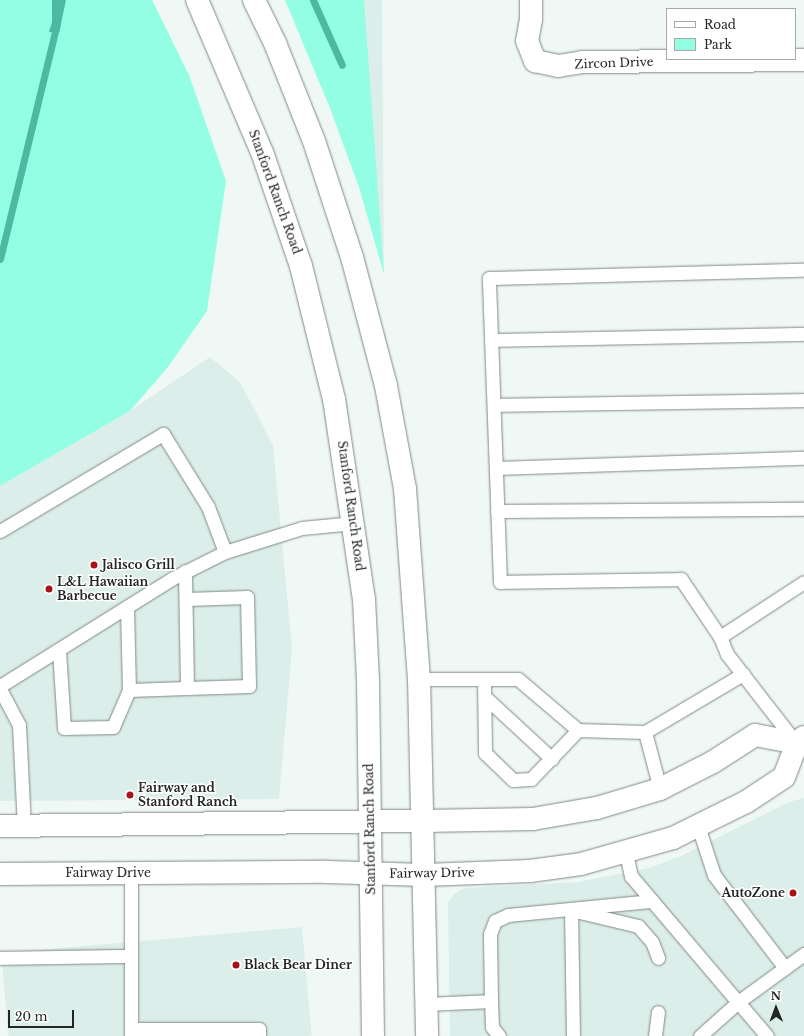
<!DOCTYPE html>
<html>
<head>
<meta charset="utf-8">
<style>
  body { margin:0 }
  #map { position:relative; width:804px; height:1036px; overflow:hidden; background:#eff8f5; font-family:"Libre Baskerville",serif }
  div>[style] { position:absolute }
  .built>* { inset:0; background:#dceee9; transform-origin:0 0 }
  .green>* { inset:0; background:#94fee4 }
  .water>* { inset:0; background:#4cb9a2 }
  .stream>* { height:7px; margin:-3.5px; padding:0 3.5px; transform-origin:3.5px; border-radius:3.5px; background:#4cb9a2 }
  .roads { filter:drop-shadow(0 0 1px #808986) drop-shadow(0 0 1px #808986) }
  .service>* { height:13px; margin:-6.5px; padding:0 6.5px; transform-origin:6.5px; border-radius:6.5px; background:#fff }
  .minor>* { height:22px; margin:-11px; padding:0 11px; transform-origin:11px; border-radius:11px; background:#fff }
  .tertiary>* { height:22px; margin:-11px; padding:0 11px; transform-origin:11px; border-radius:11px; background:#fff }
  .secondary>* { height:22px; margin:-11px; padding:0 11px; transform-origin:11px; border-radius:11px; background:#fff }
  .dots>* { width:11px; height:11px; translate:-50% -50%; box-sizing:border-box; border:2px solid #fff; border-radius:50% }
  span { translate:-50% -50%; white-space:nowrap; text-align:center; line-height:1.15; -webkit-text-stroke:3px #fff; paint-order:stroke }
  .street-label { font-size:12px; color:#232625 }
  .poi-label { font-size:12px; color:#232625; font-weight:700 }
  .left { translate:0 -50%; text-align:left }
  .right { translate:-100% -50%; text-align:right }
  .legend { position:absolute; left:666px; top:8px; width:130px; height:52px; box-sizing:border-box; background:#fff; border:1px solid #a7a8a8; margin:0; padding:5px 7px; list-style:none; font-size:12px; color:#232625 }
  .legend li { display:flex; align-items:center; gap:8px; height:20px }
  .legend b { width:20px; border:1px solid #a7a8a8 }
  .north { position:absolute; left:756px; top:988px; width:40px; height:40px; -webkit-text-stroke:3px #fff; paint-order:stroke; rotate:359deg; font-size:11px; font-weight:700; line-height:16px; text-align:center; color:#232625 }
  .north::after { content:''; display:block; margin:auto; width:14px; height:18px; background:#232625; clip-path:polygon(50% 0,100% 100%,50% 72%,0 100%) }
  .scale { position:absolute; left:8px; top:1010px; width:66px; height:18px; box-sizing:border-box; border:2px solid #232625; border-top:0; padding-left:5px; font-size:12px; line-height:14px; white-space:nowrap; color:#232625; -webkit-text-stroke:3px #fff; paint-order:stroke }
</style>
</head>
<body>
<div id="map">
  <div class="built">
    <i style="clip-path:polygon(285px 0,382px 0,384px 274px,359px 187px,330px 108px)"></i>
    <i style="clip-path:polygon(210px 357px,240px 382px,273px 445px,292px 649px,279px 799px,0 801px,0 486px,130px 411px)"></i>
    <i style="clip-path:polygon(804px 798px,804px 1036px,450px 1036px,448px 903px,454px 894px,464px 888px,578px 882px,649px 868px,681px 856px,789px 802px)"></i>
    <i style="left:302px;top:927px;width:109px;height:302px;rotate:85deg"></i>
  </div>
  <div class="green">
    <i style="clip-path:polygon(0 0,152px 0,189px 75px,226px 181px,207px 311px,168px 367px,130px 411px,0 486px)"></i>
    <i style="clip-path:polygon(285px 0,364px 0,384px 274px,359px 187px,330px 108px)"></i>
  </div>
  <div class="water">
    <i style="clip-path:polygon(52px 0,66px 0,59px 33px,49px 32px,52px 22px)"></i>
  </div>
  <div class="stream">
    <i style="left:313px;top:0;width:71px;rotate:66deg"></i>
    <i style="left:0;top:259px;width:242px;rotate:-76.4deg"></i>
  </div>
  <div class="roads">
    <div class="service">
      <i style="left:491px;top:340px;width:313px;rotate:-1.1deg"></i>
      <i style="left:494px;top:405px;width:310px;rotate:-0.9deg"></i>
      <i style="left:496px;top:468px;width:308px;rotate:-1.9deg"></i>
      <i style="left:497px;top:511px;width:307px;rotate:-0.4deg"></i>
      <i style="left:0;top:531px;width:190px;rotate:-30.8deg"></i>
      <i style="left:163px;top:434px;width:86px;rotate:58.3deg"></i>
      <i style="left:208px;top:507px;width:48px;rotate:69.3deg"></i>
      <i style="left:186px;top:599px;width:61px;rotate:-1.9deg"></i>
      <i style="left:247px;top:597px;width:89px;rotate:88.7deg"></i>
      <i style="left:249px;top:686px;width:62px;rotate:178.2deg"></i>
      <i style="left:720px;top:637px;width:70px;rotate:-123.9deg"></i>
      <i style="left:681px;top:579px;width:181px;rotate:179.1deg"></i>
      <i style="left:500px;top:582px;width:304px;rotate:-92.1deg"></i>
      <i style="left:489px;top:278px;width:315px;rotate:-1.5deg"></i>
      <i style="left:59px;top:650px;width:78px;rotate:86.3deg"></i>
      <i style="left:64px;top:728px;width:49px;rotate:-1.2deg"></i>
      <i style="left:113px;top:727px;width:40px;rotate:-66.6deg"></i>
      <i style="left:129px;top:690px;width:83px;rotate:-91.4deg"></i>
      <i style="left:419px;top:679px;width:99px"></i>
      <i style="left:518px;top:679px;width:79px;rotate:40.4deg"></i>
      <i style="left:578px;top:730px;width:67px;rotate:1.7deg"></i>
      <i style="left:645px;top:732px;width:114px;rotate:-30.6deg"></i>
      <i style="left:484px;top:679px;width:74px;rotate:89.2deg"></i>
      <i style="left:485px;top:753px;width:39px;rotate:44deg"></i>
      <i style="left:513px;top:780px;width:18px;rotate:-3deg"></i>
      <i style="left:531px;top:779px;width:68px;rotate:-46.2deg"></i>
      <i style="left:0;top:686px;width:204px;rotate:-32deg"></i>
      <i style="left:173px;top:578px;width:58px;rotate:-26.6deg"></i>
      <i style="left:225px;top:552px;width:81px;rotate:-17.3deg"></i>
      <i style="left:302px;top:528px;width:52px;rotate:-5.5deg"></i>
      <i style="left:0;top:689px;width:41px;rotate:62.2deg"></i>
      <i style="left:19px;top:725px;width:101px;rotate:87.2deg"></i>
      <i style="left:129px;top:690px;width:58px;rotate:-2deg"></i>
      <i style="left:187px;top:688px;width:117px;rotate:-91deg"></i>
      <i style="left:485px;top:697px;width:91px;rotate:42.8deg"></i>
      <i style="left:645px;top:732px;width:59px;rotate:75.3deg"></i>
      <i style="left:796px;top:743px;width:113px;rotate:-127.8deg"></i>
      <i style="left:727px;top:654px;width:18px;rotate:-112deg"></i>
      <i style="left:720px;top:637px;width:100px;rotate:-33.2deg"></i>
      <i style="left:698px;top:826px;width:52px;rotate:71.9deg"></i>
      <i style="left:714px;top:875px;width:117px;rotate:52.6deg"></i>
      <i style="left:626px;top:853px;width:24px;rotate:78deg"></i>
      <i style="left:631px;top:876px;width:165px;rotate:49.7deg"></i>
      <i style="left:738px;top:1002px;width:51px;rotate:138.2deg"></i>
      <i style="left:0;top:958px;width:131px;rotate:-0.9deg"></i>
      <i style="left:427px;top:1004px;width:64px;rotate:-2.7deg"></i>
      <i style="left:131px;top:1029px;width:128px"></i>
      <i style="left:259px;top:1029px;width:7px;rotate:90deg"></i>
      <i style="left:131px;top:1036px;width:163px;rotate:-90deg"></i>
      <i style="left:499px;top:1036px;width:11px;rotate:-128deg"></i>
      <i style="left:492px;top:1027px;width:26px;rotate:-92deg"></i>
      <i style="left:491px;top:1001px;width:67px;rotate:-90.9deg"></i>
      <i style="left:490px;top:934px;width:14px;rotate:-69deg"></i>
      <i style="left:495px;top:921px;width:14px;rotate:-25deg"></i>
      <i style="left:508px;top:915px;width:145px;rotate:-5.6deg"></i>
      <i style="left:573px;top:1036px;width:126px;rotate:-90.9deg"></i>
      <i style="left:571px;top:910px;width:69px;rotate:13.4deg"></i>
      <i style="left:638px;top:926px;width:21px;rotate:49deg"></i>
      <i style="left:652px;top:942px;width:17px;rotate:69deg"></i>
      <i style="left:655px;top:1036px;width:24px;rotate:-83deg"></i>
      <i style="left:767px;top:1036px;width:45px;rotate:-130.5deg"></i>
      <i style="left:738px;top:1002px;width:82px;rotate:-36deg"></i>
    </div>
    <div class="minor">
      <i style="left:531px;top:0;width:19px;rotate:90deg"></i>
      <i style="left:531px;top:19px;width:22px;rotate:100deg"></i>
      <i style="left:527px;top:41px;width:22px;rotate:68deg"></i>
      <i style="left:535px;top:61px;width:24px;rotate:12deg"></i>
      <i style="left:558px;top:66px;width:24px;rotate:-9deg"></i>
      <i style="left:582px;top:62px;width:222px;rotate:-0.5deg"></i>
    </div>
    <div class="tertiary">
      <i style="left:424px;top:821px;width:109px;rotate:-1.1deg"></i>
      <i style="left:533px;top:819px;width:65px;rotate:-9.8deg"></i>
      <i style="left:597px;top:808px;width:66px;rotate:-16.8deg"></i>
      <i style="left:660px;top:789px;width:59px;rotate:-27deg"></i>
      <i style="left:713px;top:762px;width:50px;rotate:-32.7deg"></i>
      <i style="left:755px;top:735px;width:43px;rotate:10.8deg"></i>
      <i style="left:425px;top:875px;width:105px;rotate:-2.2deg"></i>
      <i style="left:530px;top:871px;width:51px;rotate:-7.8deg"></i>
      <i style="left:581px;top:864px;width:96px;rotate:-15.8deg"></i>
      <i style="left:673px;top:838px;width:81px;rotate:-26.3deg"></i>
      <i style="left:746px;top:802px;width:45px;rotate:-33.3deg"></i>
      <i style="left:784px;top:777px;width:36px;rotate:-69deg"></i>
      <i style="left:797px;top:743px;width:9px;rotate:-41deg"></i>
    </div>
    <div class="secondary">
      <i style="left:197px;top:0;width:168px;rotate:66.9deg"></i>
      <i style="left:263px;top:155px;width:117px;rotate:71.1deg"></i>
      <i style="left:301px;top:266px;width:137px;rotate:76.1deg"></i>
      <i style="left:334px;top:399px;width:202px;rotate:81.5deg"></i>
      <i style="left:364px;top:599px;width:81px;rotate:87.2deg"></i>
      <i style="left:368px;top:680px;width:356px;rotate:89.2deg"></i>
      <i style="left:254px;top:0;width:48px;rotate:64deg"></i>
      <i style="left:275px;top:43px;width:105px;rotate:68.3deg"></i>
      <i style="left:314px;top:141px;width:122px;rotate:71.9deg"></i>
      <i style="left:352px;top:257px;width:133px;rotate:75.2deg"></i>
      <i style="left:386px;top:386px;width:105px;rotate:79.5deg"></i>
      <i style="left:405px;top:489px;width:191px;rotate:85.8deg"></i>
      <i style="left:419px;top:679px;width:357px;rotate:88.7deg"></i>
      <i style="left:0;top:826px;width:424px;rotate:-0.7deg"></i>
      <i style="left:0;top:874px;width:327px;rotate:-0.4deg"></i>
      <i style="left:327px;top:872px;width:98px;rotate:1.8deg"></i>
    </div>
  </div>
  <div class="dots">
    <i style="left:94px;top:565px;background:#a81219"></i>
    <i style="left:49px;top:589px;background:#a81219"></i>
    <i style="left:130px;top:795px;background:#a81219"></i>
    <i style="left:793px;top:893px;background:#a81219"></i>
    <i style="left:236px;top:965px;background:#a81219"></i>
  </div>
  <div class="street-label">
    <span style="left:614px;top:63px;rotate:-2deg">Zircon Drive</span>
    <span style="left:275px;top:192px;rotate:70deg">Stanford Ranch Road</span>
    <span style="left:351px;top:506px;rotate:82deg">Stanford Ranch Road</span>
    <span style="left:370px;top:829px;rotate:-91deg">Stanford Ranch Road</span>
    <span style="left:108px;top:873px">Fairway Drive</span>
    <span style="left:432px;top:873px;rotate:-1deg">Fairway Drive</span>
  </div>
  <div class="poi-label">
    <span class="left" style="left:102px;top:565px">Jalisco Grill</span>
    <span class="left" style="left:57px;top:589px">L&amp;L Hawaiian<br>Barbecue</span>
    <span class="left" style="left:138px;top:795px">Fairway and<br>Stanford Ranch</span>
    <span class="right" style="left:785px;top:893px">AutoZone</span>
    <span class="left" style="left:244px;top:965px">Black Bear Diner</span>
  </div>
  <ul class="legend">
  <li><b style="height:5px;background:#fff"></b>Road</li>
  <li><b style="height:11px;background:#94fee4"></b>Park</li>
  </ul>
  <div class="north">N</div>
  <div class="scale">20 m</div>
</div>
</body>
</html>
